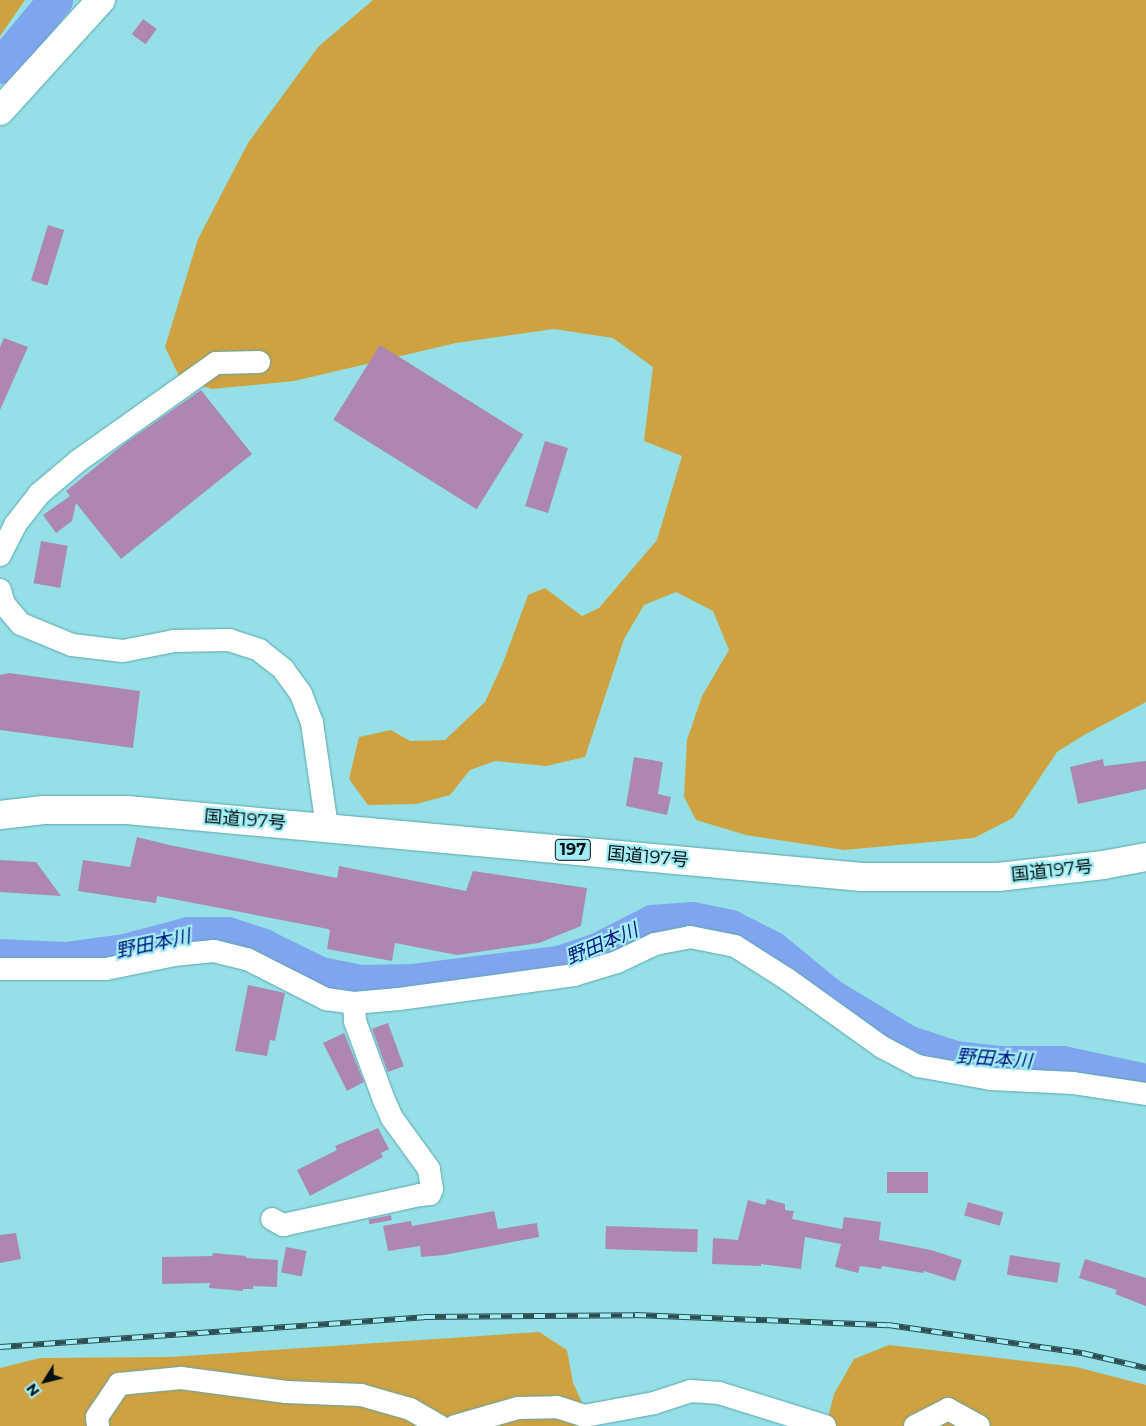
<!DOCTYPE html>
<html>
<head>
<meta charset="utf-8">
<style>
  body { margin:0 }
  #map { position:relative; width:1146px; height:1426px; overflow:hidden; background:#95e0e7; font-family:Montserrat,"Noto Sans JP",sans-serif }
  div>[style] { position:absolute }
  .green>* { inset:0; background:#cea141 }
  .river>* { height:35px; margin:-17.5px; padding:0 17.5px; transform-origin:17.5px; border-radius:17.5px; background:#80a5ef }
  .building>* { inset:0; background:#ad87b1; transform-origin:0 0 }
  .roads { filter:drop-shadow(0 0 1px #5ca6ad) drop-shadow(0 0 1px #5ca6ad) }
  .street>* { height:22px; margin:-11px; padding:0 11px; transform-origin:11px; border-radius:11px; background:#fff }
  .secondary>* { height:28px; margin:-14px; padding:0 14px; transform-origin:14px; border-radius:14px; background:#fff }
  .highway>* { height:28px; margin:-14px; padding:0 14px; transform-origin:14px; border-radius:14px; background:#fff }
  .rail>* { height:5.5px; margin-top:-2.75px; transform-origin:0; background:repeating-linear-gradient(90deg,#a2edf4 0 11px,#2d4f53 0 22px); box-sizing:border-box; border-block:1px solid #2d4f53 }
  span { translate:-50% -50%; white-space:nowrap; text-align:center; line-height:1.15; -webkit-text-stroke:4.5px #a2edf4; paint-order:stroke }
  .shield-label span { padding:1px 4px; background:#a2edf4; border:1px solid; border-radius:4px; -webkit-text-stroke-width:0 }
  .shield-label { font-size:16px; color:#001113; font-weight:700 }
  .street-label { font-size:18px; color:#001113 }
  .water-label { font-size:19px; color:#001580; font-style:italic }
  .north { position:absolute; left:20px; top:1356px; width:50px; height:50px; -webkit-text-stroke:4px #a2edf4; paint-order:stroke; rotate:234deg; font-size:14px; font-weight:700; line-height:20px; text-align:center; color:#001113 }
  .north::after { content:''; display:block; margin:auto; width:18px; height:22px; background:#001113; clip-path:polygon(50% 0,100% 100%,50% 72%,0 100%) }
</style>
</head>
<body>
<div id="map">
  <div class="green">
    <i style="clip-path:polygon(0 0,25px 0,0 36px)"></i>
    <i style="clip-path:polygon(373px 0,1146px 0,1146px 702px,1084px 735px,1057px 752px,1013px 818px,974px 838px,844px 850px,746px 835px,696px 820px,684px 797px,687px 740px,702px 696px,729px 650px,713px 611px,676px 592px,644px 605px,624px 639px,585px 757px,546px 766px,495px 761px,470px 770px,450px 795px,416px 804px,368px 805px,349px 779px,359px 737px,391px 730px,410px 741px,445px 740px,485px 702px,503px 663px,528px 595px,545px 588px,582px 616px,599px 608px,657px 540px,682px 456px,644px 441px,653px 367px,613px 338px,554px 329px,456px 343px,294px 381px,212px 389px,181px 380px,165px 347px,198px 239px,248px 143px,318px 47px)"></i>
    <i style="clip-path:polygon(539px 1332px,567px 1350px,573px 1383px,593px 1426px,0 1426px,0 1368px,40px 1358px,171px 1357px)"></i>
    <i style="clip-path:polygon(889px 1345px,1076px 1367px,1146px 1385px,1146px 1426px,826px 1426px,834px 1394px,854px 1359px)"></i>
  </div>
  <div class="river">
    <i style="left:0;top:66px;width:86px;rotate:-50.2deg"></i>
    <i style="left:0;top:956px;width:65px;rotate:2.6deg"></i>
    <i style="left:65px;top:959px;width:61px;rotate:-7.6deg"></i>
    <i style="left:125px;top:951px;width:65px;rotate:-15.1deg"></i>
    <i style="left:188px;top:934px;width:39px"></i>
    <i style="left:227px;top:934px;width:38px;rotate:18deg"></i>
    <i style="left:263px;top:946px;width:64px;rotate:26.2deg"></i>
    <i style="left:320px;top:974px;width:41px;rotate:11.3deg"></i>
    <i style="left:360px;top:982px;width:51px;rotate:-1.1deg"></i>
    <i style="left:411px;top:981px;width:148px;rotate:-7deg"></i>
    <i style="left:558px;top:963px;width:41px;rotate:-18.4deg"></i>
    <i style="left:597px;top:950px;width:62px;rotate:-27deg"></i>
    <i style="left:652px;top:922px;width:41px;rotate:-4.2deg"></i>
    <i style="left:693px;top:919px;width:38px;rotate:12deg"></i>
    <i style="left:730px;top:927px;width:47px;rotate:26.6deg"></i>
    <i style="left:772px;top:948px;width:74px;rotate:39.5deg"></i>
    <i style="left:829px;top:995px;width:91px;rotate:31.1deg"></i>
    <i style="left:907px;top:1042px;width:51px;rotate:18.4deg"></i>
    <i style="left:955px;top:1058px;width:44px;rotate:6.5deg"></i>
    <i style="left:999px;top:1063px;width:64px"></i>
    <i style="left:1063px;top:1063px;width:85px;rotate:12.2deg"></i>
  </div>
  <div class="building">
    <i style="left:143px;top:19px;width:17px;height:19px;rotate:36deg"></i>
    <i style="left:48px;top:225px;width:17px;height:58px;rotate:17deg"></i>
    <i style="clip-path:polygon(4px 338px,28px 347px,0 410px,0 347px)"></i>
    <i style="left:380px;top:345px;width:169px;height:88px;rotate:32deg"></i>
    <i style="clip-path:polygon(201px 390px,252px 454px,121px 559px,76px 503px,72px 521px,56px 533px,43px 515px,70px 496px,66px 491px,124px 444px)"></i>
    <i style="left:545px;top:441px;width:24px;height:68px;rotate:17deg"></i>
    <i style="left:41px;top:541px;width:27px;height:43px;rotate:10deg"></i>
    <i style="clip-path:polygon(9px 673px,140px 691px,133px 748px,0 730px,0 675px)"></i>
    <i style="clip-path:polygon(634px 757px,663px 762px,658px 794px,671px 797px,667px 815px,626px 806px)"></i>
    <i style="clip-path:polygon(1103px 759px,1104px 766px,1146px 761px,1146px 789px,1078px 804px,1070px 767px)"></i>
    <i style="clip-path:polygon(137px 837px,169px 845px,337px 878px,339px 866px,466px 891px,473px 871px,587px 888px,581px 926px,539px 943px,457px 955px,395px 943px,392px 961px,327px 949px,330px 931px,328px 929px,157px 896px,156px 903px,78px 891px,83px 860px,130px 867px)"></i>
    <i style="clip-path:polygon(0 860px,36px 862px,61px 896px,0 892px)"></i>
    <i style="clip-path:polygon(248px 985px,285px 993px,275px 1041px,270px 1040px,267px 1056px,235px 1051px)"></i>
    <i style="left:388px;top:1023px;width:46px;height:17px;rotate:70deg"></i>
    <i style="clip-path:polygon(344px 1033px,364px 1082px,347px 1091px,323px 1043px)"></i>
    <i style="clip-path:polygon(378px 1128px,389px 1149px,381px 1153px,383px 1157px,310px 1196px,297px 1170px,337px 1150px,335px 1146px)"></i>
    <i style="left:887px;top:1172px;width:41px;height:21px"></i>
    <i style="clip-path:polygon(767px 1199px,785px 1204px,785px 1210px,794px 1211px,792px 1219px,842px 1229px,844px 1217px,881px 1222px,879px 1240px,931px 1250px,962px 1260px,955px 1281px,924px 1271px,923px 1273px,882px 1266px,881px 1269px,860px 1266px,858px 1273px,835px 1267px,841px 1244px,805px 1237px,801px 1269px,761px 1264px,761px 1266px,712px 1264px,713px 1238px,738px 1240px,748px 1200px,765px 1205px)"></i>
    <i style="left:968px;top:1202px;width:37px;height:14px;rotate:16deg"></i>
    <i style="clip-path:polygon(494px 1211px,498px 1229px,537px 1223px,539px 1237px,444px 1255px,421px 1257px,420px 1246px,388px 1251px,383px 1226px,411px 1221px,412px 1226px)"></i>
    <i style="left:391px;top:1215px;width:5px;height:23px;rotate:79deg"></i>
    <i style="left:606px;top:1226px;width:92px;height:23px;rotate:2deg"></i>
    <i style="clip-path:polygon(16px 1233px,21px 1259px,0 1263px,0 1235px)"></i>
    <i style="left:286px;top:1247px;width:21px;height:26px;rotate:11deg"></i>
    <i style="clip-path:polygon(213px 1253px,246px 1256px,246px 1258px,278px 1260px,277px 1287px,253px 1286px,253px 1289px,243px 1289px,243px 1291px,209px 1288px,210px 1283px,162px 1284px,162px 1257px,212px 1256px)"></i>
    <i style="left:1010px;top:1255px;width:51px;height:20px;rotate:9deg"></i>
    <i style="clip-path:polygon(1085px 1259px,1146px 1278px,1146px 1306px,1115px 1294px,1117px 1290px,1079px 1278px)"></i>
  </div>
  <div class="roads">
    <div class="street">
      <i style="left:0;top:555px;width:34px;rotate:-63deg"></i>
      <i style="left:15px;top:525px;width:39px;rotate:-52deg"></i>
      <i style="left:39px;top:494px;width:51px;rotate:-40.2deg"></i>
      <i style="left:78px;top:461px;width:169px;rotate:-35.4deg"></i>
      <i style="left:216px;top:363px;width:43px;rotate:-1.3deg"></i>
      <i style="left:0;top:590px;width:15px;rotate:74deg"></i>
      <i style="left:4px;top:604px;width:26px;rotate:50deg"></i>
      <i style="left:21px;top:624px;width:55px;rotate:22.4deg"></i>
      <i style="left:72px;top:645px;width:51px;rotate:6.7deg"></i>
      <i style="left:123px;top:651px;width:52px;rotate:-11.1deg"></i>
      <i style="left:174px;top:641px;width:55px;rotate:-1deg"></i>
      <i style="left:229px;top:640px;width:32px;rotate:18deg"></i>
      <i style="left:259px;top:650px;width:31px;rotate:38deg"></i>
      <i style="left:283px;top:669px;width:31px;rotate:54deg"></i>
      <i style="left:301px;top:694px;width:31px;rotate:69deg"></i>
      <i style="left:312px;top:723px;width:105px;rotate:81.8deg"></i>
      <i style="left:0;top:969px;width:106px"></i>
      <i style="left:106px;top:969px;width:69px;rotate:-11.6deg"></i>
      <i style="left:174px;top:955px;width:40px;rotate:-5.7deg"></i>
      <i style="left:214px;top:951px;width:34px;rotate:14deg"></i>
      <i style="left:247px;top:959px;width:89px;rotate:26.9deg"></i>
      <i style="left:326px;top:999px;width:28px;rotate:8deg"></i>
      <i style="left:354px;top:1003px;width:45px;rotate:-5.1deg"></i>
      <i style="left:399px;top:999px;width:177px;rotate:-7.8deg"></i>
      <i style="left:574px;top:975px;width:45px;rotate:-16.8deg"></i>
      <i style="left:617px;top:962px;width:42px;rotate:-25.3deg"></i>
      <i style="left:655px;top:944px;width:36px;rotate:-11deg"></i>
      <i style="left:690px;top:937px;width:46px;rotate:11.3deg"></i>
      <i style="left:735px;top:946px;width:62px;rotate:32.4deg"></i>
      <i style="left:787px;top:979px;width:117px;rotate:35.6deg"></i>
      <i style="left:882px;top:1047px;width:41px;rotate:27.8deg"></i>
      <i style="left:918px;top:1066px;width:74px;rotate:10.1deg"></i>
      <i style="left:991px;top:1079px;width:82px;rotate:2.8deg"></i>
      <i style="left:1073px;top:1083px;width:74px;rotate:8.6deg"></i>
      <i style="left:272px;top:1219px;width:13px;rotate:29deg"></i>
      <i style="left:283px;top:1225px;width:140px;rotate:-12.4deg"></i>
      <i style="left:420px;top:1195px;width:10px;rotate:-6deg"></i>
      <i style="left:430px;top:1194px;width:5px;rotate:-68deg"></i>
      <i style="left:432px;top:1189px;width:20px;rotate:-99deg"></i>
      <i style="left:429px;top:1169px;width:63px;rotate:-126deg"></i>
      <i style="left:392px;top:1118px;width:20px;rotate:-114deg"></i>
      <i style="left:384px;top:1100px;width:84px;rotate:-110.2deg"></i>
      <i style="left:355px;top:1021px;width:18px;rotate:-93deg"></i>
      <i style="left:98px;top:1426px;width:9px;rotate:-96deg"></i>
      <i style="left:97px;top:1417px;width:40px;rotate:-56deg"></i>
      <i style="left:119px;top:1384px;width:62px;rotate:-5.5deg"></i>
      <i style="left:181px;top:1378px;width:106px;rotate:7.6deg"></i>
      <i style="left:286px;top:1392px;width:75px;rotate:2.3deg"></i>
      <i style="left:361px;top:1395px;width:51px;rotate:15.9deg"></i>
      <i style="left:410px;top:1409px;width:34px;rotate:30deg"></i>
      <i style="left:455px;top:1426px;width:66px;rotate:-15.9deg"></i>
      <i style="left:518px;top:1408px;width:39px;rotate:-1deg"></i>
      <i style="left:557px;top:1407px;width:28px;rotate:18deg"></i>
      <i style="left:584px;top:1416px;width:71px;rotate:-10.5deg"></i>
      <i style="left:654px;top:1403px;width:38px;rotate:-18deg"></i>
      <i style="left:690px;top:1391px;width:29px;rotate:4deg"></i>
      <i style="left:719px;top:1393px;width:111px;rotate:17.3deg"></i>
      <i style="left:915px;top:1426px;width:37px;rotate:-27deg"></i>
      <i style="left:948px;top:1409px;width:35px;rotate:29deg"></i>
    </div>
    <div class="secondary">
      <i style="left:0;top:111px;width:150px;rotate:-47.7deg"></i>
    </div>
    <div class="highway">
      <i style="left:0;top:815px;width:44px;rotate:-6.5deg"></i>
      <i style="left:44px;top:810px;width:83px"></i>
      <i style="left:127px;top:810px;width:738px;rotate:5.21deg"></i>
      <i style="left:862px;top:877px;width:136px"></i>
      <i style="left:998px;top:877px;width:106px;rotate:-6.5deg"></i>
      <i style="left:1103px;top:865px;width:44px;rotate:-10.5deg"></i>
    </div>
  </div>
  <div class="rail">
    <i style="left:0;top:1347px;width:425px;rotate:-4deg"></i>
    <i style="left:424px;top:1317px;width:211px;rotate:-0.5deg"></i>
    <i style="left:635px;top:1315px;width:253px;rotate:2.3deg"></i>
    <i style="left:888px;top:1325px;width:196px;rotate:8.2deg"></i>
    <i style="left:1082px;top:1353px;width:66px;rotate:13.2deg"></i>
  </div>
  <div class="shield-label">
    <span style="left:573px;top:850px">197</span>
  </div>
  <div class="street-label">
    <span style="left:245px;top:820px;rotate:5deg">国道197号</span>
    <span style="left:648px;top:857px;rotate:5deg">国道197号</span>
    <span style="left:1052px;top:871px;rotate:-6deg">国道197号</span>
  </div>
  <div class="water-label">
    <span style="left:153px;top:944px;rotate:-12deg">野田本川</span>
    <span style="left:602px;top:944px;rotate:-23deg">野田本川</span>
    <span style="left:994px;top:1059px;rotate:4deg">野田本川</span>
  </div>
  <div class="north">N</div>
</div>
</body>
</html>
